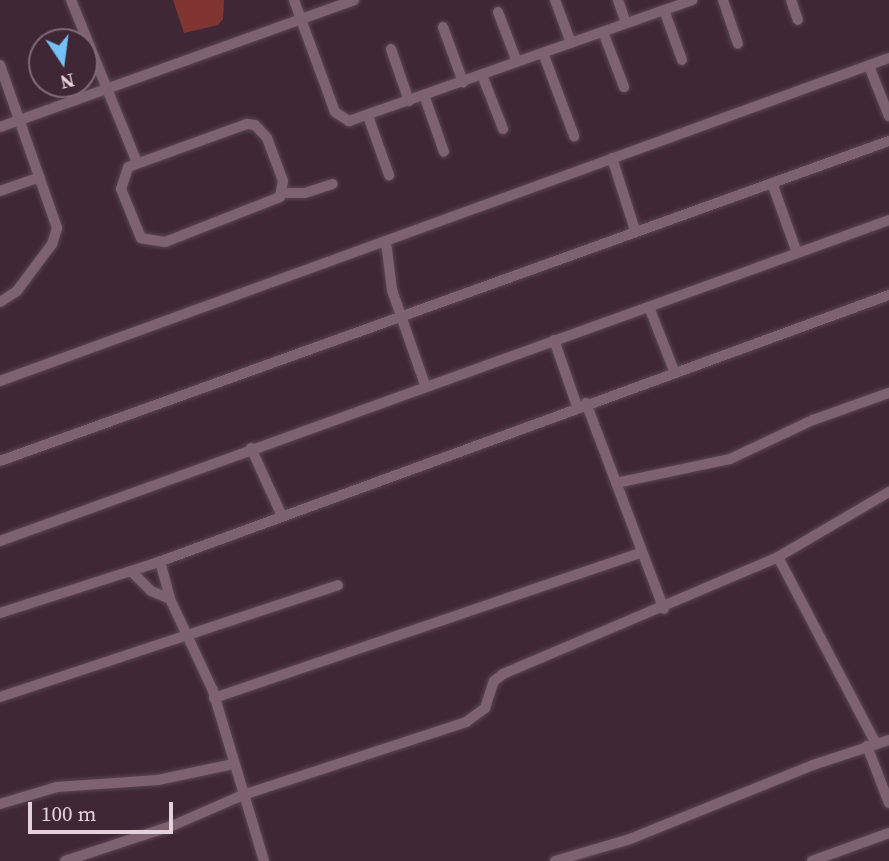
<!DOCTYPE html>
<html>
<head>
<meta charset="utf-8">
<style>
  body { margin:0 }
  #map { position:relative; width:889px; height:861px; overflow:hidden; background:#402736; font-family:"Source Serif 4",serif }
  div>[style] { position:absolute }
  .green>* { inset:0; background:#803532 }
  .roads { filter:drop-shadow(0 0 2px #5b4653) drop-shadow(0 0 2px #5b4653) }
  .minor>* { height:10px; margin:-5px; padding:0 5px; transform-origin:5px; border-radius:5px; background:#7e6272 }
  span { translate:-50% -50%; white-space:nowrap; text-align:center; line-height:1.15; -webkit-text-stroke:5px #402736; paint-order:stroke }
  .north { position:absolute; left:28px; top:28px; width:70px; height:70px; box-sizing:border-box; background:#402736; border:2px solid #816b78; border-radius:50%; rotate:167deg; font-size:19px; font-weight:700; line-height:28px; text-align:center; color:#e3d2db }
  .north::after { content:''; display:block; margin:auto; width:24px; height:32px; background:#73c1f6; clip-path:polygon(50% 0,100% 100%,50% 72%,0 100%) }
  .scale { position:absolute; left:28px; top:802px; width:145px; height:32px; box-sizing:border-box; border:4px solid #e3d2db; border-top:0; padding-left:9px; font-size:21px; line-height:24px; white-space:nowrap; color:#e3d2db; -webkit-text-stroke:5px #402736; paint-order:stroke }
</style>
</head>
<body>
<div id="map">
  <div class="green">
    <i style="clip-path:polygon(173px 0,224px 0,223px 19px,218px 25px,184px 33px)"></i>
  </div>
  <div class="roads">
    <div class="minor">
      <i style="left:71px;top:0;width:173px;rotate:67.9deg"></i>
      <i style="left:294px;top:0;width:119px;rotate:69.9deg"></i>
      <i style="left:335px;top:112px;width:17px;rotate:33deg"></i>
      <i style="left:349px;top:121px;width:364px;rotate:-19.4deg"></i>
      <i style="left:555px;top:0;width:46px;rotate:69.6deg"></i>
      <i style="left:618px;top:0;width:24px;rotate:71deg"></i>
      <i style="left:723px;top:0;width:46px;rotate:71.2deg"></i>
      <i style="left:791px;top:0;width:21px;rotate:71deg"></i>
      <i style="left:664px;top:10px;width:53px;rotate:70.2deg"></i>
      <i style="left:498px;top:12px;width:53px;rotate:69.2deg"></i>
      <i style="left:443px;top:27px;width:59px;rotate:70deg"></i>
      <i style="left:603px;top:32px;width:59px;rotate:69.1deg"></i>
      <i style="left:391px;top:49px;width:55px;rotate:70.9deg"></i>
      <i style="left:543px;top:53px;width:89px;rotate:69.5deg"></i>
      <i style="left:0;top:65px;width:173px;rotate:70.7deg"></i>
      <i style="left:57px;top:228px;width:17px;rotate:107deg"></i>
      <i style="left:52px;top:244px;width:59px;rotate:126.7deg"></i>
      <i style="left:17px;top:291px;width:20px;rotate:147deg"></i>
      <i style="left:869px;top:66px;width:54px;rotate:68.2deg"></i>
      <i style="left:482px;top:75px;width:58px;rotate:68.7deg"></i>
      <i style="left:424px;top:95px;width:60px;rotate:70.7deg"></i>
      <i style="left:368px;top:116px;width:63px;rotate:70.4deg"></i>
      <i style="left:247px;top:124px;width:8px;rotate:7deg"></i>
      <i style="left:255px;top:125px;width:18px;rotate:47deg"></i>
      <i style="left:267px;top:138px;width:46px;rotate:69.6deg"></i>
      <i style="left:283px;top:181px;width:16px;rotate:101deg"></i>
      <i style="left:280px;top:197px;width:123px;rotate:158.6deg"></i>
      <i style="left:165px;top:242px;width:24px;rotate:-171deg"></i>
      <i style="left:141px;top:238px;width:53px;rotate:-112.2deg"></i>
      <i style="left:121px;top:189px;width:23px;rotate:-72deg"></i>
      <i style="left:128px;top:167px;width:127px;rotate:-19.9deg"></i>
      <i style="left:0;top:127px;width:376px;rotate:-19.7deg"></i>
      <i style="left:612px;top:158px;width:76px;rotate:72.3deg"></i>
      <i style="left:772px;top:183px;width:74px;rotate:70.3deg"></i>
      <i style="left:0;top:191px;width:42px;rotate:-19.3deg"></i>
      <i style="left:283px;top:193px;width:22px"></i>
      <i style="left:305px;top:193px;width:29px;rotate:-18deg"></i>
      <i style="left:386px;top:242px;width:48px;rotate:82.9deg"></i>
      <i style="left:392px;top:290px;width:101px;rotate:70.8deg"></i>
      <i style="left:649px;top:307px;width:71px;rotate:68.5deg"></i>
      <i style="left:554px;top:340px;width:70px;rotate:70.8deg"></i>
      <i style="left:0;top:381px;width:946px;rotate:-19.97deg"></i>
      <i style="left:586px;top:403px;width:220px;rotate:69.3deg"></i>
      <i style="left:251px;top:448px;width:75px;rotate:65.5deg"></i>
      <i style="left:0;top:461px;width:945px;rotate:-19.8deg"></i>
      <i style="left:616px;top:483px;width:116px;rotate:-11.9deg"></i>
      <i style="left:730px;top:459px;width:92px;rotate:-25.2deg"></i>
      <i style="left:813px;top:420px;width:81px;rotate:-19.6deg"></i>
      <i style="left:0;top:541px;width:945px;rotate:-19.85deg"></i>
      <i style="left:778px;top:557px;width:211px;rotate:62.3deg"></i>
      <i style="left:160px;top:561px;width:39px;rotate:75deg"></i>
      <i style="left:170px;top:599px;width:102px;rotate:64.9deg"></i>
      <i style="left:213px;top:691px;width:177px;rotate:73.3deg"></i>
      <i style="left:131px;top:571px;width:28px;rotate:45deg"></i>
      <i style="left:151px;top:591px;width:21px;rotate:23deg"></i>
      <i style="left:0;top:613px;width:161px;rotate:-17.8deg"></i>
      <i style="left:153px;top:564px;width:784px;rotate:-20.08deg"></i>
      <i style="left:0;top:697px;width:356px;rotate:-18.3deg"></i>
      <i style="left:214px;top:698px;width:450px;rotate:-18.8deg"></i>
      <i style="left:867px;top:746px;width:61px;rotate:68.9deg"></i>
      <i style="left:0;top:804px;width:59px;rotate:-16.6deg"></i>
      <i style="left:57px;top:787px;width:101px;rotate:-4deg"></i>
      <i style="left:158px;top:780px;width:77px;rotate:-12deg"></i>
      <i style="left:65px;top:861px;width:115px;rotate:-18.3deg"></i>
      <i style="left:174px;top:825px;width:75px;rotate:-23.5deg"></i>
      <i style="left:243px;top:795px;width:235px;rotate:-18.1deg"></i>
      <i style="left:466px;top:722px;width:24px;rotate:-36deg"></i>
      <i style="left:485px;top:708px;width:28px;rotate:-72deg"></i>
      <i style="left:494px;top:681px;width:11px;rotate:-38deg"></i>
      <i style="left:503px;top:674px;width:299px;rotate:-23deg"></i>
      <i style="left:778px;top:557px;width:129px;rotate:-30.4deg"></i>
      <i style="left:555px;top:861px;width:78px;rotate:-16.3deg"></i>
      <i style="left:630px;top:839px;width:197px;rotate:-22deg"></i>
      <i style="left:813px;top:765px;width:80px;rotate:-18.2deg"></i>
      <i style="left:812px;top:861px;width:82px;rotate:-20deg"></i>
    </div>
  </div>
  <div class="north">N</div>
  <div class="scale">100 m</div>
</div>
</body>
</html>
